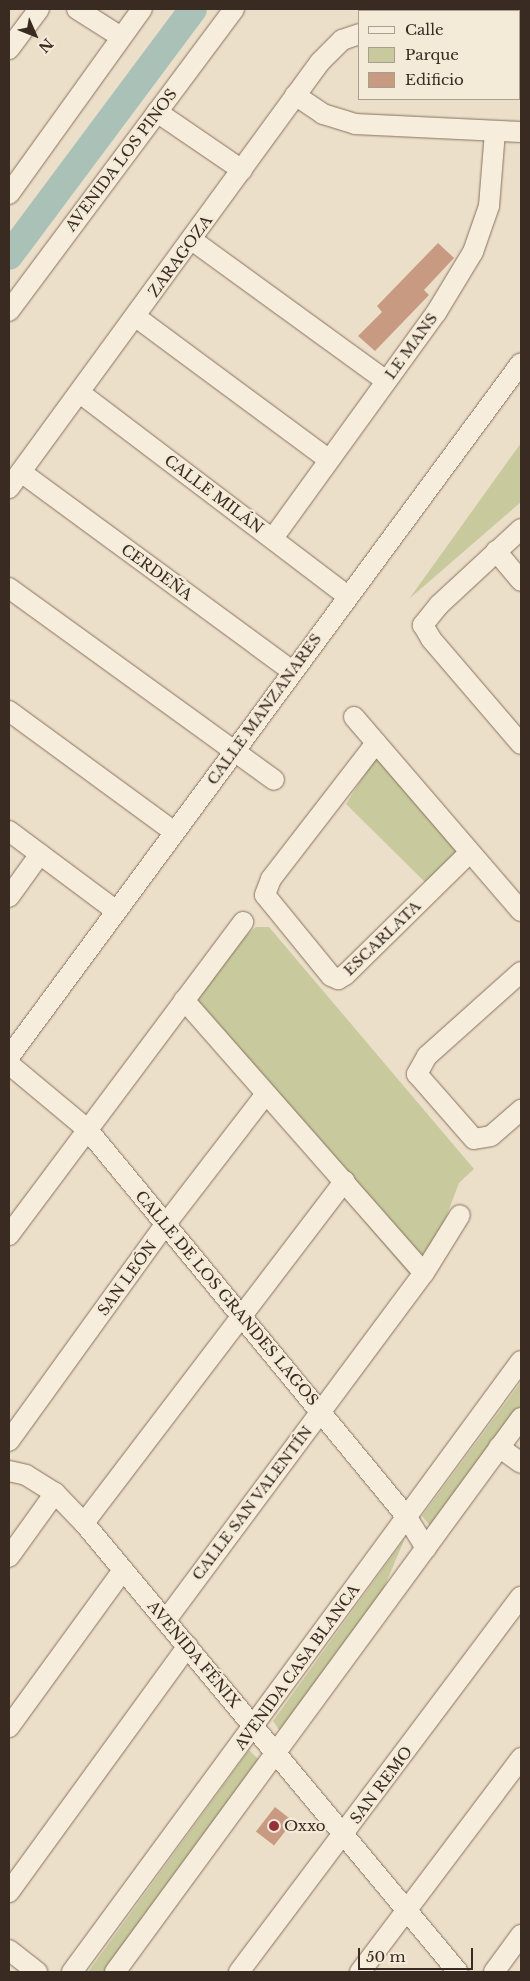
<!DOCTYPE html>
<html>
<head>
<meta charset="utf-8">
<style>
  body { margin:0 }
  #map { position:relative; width:530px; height:1981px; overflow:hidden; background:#ecdfc9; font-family:"Libre Baskerville",serif }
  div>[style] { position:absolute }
  .green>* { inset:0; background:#c8ca9d }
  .river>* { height:28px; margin:-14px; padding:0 14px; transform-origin:14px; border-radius:14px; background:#aac1b8 }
  .building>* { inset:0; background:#c89a81; transform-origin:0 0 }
  .roads { filter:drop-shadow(0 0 1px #88725f) drop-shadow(0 0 1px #88725f) }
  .minor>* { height:20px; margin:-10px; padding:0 10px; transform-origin:10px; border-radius:10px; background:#f7eddc }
  .dots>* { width:14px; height:14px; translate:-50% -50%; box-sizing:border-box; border:2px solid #f4ead8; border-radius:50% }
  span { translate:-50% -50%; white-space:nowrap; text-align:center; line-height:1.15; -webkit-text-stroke:4.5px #f4ead8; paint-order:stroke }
  .street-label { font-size:15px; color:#392b21 }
  .poi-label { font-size:15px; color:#392b21 }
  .left { translate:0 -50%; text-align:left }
  .frame { position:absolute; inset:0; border:10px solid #392b21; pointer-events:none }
  .legend { position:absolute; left:358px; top:10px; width:162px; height:90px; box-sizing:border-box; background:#f4ead8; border:1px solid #a99e8f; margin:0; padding:6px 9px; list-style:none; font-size:15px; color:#392b21 }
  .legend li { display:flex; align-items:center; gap:10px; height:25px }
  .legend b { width:25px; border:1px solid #a99e8f }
  .north { position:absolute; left:10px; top:10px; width:50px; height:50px; -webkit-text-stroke:4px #f4ead8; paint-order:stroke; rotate:134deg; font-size:14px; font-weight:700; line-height:20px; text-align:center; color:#392b21 }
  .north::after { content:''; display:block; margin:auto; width:18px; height:22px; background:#392b21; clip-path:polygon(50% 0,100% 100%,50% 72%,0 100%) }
  .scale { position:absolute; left:358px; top:1948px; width:115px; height:22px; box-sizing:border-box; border:2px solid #392b21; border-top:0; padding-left:6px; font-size:15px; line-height:18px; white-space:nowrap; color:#392b21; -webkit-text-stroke:4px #f4ead8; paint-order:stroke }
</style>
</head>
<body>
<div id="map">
  <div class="green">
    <i style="clip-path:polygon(521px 443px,521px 502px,409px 599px)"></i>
    <i style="clip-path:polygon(378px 753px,463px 853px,429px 886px,346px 804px)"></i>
    <i style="clip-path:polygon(256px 927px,269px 927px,474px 1169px,459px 1183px,442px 1228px,409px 1274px,192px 1020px,194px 994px,221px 957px)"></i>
    <i style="clip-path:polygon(521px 1382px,521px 1405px,430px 1526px,422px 1516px)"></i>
    <i style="clip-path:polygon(405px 1538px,381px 1595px,280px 1731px,273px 1721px)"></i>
    <i style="clip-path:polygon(249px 1750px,260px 1761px,105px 1972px,88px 1972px)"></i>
  </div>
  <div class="river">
    <i style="left:9px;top:256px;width:308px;rotate:-53.3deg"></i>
  </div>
  <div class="building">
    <i style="clip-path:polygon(438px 243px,454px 258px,424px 290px,429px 295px,375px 351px,358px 336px,382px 312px,377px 306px)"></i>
    <i style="left:275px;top:1807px;width:23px;height:31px;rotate:38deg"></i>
  </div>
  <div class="roads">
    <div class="minor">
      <i style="left:77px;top:9px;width:52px;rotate:32.5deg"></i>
      <i style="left:519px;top:34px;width:2px"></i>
      <i style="left:9px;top:49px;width:50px;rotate:-53.1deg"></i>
      <i style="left:295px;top:95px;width:34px;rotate:34deg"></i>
      <i style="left:323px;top:114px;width:34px;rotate:17deg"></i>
      <i style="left:355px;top:124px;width:166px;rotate:2.8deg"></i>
      <i style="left:157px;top:112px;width:103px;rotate:34.3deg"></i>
      <i style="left:9px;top:194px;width:228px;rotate:-54.3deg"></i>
      <i style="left:192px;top:240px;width:240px;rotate:36deg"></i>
      <i style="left:9px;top:311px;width:377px;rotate:-53.3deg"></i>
      <i style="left:136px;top:317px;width:239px;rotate:36.5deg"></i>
      <i style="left:80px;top:393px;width:335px;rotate:37.2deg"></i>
      <i style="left:21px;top:472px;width:336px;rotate:36.3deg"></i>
      <i style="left:9px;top:488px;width:527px;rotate:-53.87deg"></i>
      <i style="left:320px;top:62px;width:31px;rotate:-45deg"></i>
      <i style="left:342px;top:40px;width:18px;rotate:-19deg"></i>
      <i style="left:521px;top:529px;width:112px;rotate:137.2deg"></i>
      <i style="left:439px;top:605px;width:26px;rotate:129deg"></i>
      <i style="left:423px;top:625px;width:16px;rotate:60deg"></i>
      <i style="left:431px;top:639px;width:138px;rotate:49.4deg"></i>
      <i style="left:273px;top:538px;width:278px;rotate:-54.1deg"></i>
      <i style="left:436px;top:313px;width:71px;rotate:-58.8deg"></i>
      <i style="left:473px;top:252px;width:49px;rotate:-70.8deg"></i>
      <i style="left:489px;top:206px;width:74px;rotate:-85.4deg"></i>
      <i style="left:496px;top:551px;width:39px;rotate:50deg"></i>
      <i style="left:9px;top:588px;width:327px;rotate:35.9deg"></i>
      <i style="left:9px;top:711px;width:203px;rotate:36.2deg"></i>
      <i style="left:354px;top:717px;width:256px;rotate:49.3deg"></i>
      <i style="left:376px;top:743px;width:172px;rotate:127.7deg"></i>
      <i style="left:271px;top:879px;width:17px;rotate:111deg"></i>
      <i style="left:265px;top:895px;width:104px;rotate:50.8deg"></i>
      <i style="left:331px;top:976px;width:8px;rotate:23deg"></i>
      <i style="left:338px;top:979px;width:8px;rotate:-30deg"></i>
      <i style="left:345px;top:975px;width:174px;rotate:-44.5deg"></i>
      <i style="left:9px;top:831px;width:132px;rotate:36.7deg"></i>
      <i style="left:9px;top:897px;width:53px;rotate:-54.2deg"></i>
      <i style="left:521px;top:972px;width:126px;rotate:138.2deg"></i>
      <i style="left:427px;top:1056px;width:21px;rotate:119deg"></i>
      <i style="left:417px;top:1074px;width:86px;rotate:48.8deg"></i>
      <i style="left:474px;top:1139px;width:17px;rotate:-10deg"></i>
      <i style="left:491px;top:1136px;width:40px;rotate:-41deg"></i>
      <i style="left:184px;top:1000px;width:363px;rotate:48.7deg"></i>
      <i style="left:9px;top:1057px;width:862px;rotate:-53.58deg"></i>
      <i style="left:9px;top:1064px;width:102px;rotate:39.8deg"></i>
      <i style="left:87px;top:1129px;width:502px;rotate:50.5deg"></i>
      <i style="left:406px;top:1516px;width:38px;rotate:58deg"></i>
      <i style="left:9px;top:1235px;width:391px;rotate:-53.2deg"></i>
      <i style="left:9px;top:1441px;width:266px;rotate:-54.2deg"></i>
      <i style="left:165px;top:1225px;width:165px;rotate:-52.4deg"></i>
      <i style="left:499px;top:1447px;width:27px;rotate:36deg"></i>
      <i style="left:9px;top:1471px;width:17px;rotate:13deg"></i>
      <i style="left:26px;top:1475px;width:34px;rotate:32deg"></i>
      <i style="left:55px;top:1493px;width:42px;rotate:46deg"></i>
      <i style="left:84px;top:1523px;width:584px;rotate:50.21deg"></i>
      <i style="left:84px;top:1523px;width:430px;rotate:-52.7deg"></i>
      <i style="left:9px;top:1557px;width:79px;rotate:-54.3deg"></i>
      <i style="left:166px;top:1620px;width:432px;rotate:-53.4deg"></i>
      <i style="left:424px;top:1273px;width:68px;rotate:-58.2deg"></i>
      <i style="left:9px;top:1727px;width:194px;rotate:-54deg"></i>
      <i style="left:9px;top:1892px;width:304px;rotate:-54deg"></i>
      <i style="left:9px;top:1950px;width:36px;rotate:38deg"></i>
      <i style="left:72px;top:1972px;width:758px;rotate:-53.69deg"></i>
      <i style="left:115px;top:1972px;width:687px;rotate:-53.76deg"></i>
      <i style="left:239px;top:1972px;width:469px;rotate:-53.1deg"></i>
      <i style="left:360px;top:1972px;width:268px;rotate:-53deg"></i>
      <i style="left:494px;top:1972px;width:46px;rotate:-53.9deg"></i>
    </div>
  </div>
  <div class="dots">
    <i style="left:274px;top:1826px;background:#94323a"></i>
  </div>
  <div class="street-label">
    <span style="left:121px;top:160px;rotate:-53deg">AVENIDA LOS PINOS</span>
    <span style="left:180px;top:256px;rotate:-54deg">ZARAGOZA</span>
    <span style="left:411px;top:346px;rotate:-54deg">LE MANS</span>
    <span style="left:214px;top:494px;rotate:37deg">CALLE MILÁN</span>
    <span style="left:157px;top:572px;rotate:36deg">CERDEÑA</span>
    <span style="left:264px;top:709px;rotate:-54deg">CALLE MANZANARES</span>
    <span style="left:382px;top:938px;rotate:-44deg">ESCARLATA</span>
    <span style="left:127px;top:1278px;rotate:-54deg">SAN LEÓN</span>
    <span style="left:227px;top:1298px;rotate:50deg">CALLE DE LOS GRANDES LAGOS</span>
    <span style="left:252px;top:1503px;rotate:-53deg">CALLE SAN VALENTÍN</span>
    <span style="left:194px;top:1654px;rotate:50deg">AVENIDA FÉNIX</span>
    <span style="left:297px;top:1667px;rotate:-54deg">AVENIDA CASA BLANCA</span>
    <span style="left:381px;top:1785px;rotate:-53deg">SAN REMO</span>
  </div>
  <div class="poi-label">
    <span class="left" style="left:284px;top:1826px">Oxxo</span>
  </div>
  <div class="frame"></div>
  <ul class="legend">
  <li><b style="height:6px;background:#f7eddc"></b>Calle</li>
  <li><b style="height:14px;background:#c8ca9d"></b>Parque</li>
  <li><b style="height:14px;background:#c89a81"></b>Edificio</li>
  </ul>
  <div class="north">N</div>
  <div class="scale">50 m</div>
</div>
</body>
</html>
